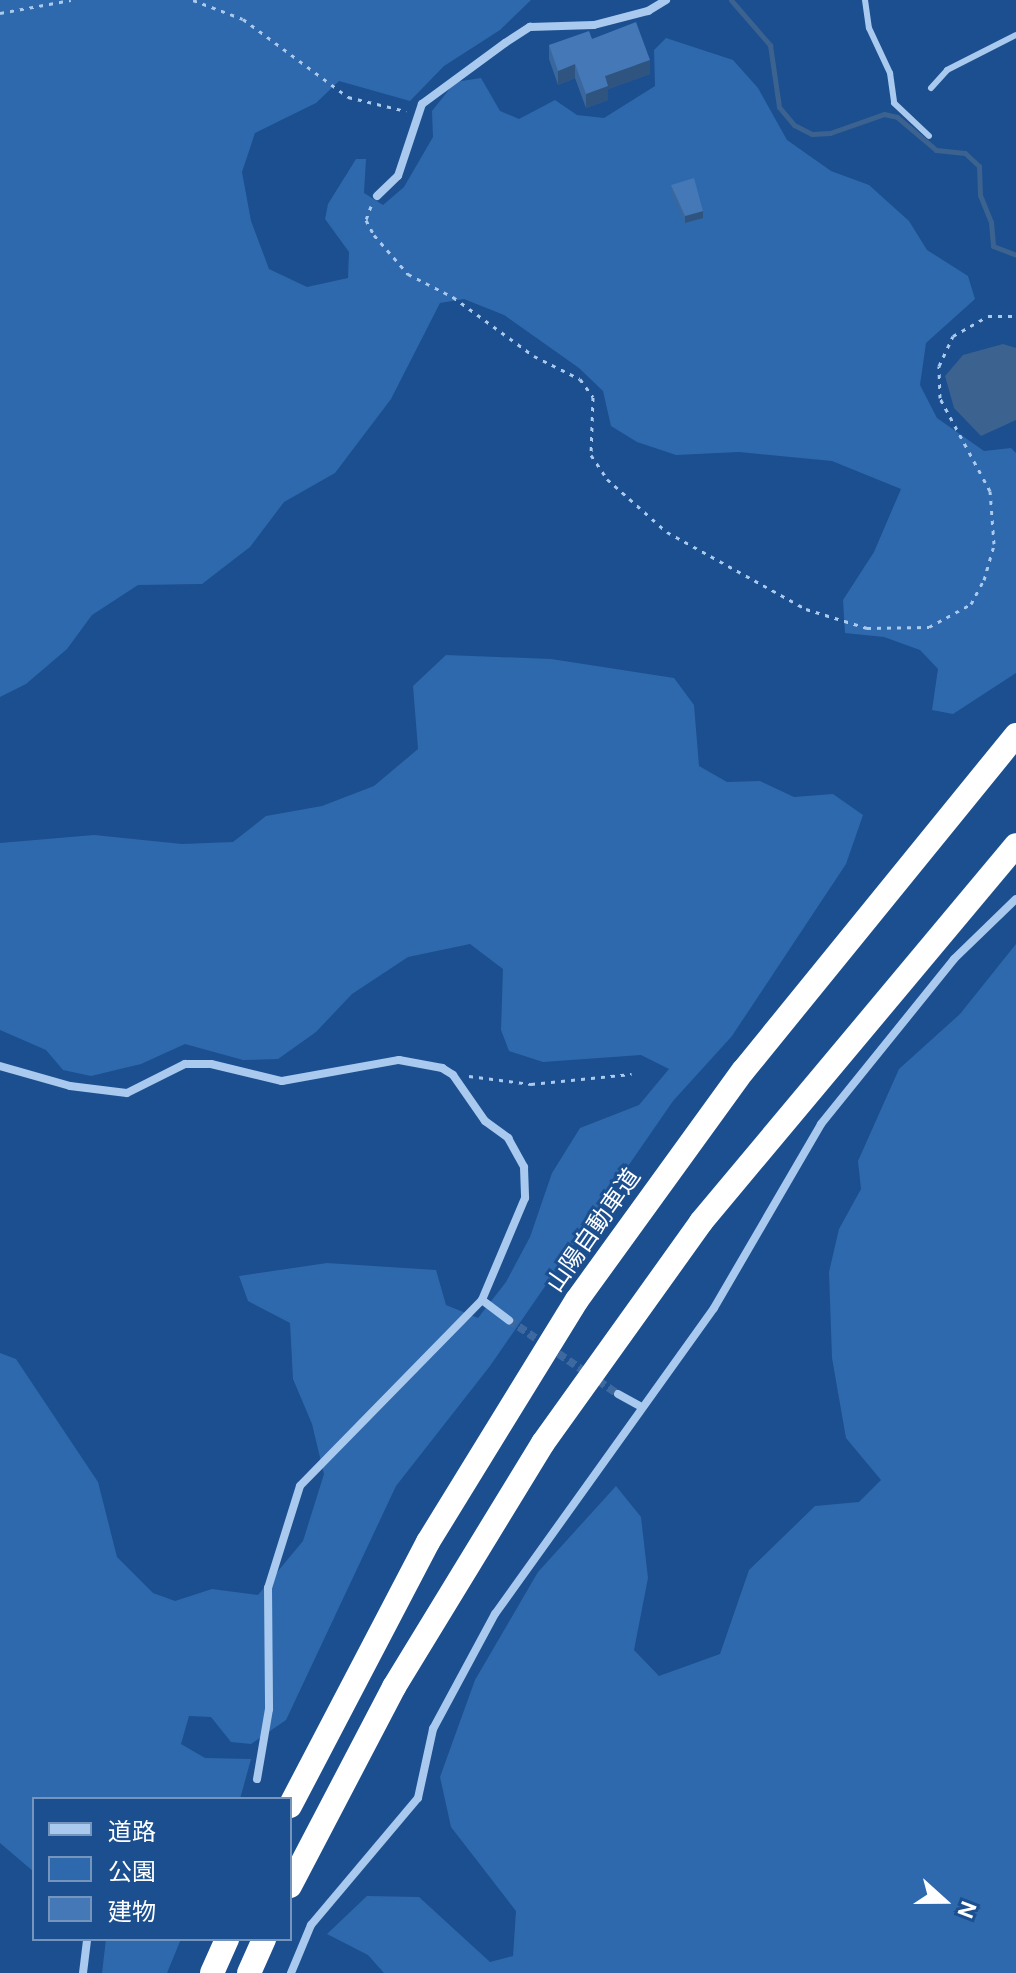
<!DOCTYPE html>
<html>
<head>
<meta charset="utf-8">
<style>
  body { margin:0 }
  #map { position:relative; width:1016px; height:1973px; overflow:hidden; background:#1b4f8f; font-family:"DM Sans","Noto Sans JP",sans-serif }
  div>[style] { position:absolute }
  .green>* { inset:0; background:#2e69ad }
  .water>* { inset:0; background:#3c6290 }
  .stream>* { height:5px; margin:-2.5px; padding:0 2.5px; transform-origin:2.5px; border-radius:2.5px; background:#3c6290 }
  .street-tunnel>* { height:8px; margin-top:-4px; transform-origin:0; background:repeating-linear-gradient(90deg,#3d69a0 0 8px,transparent 0 12px) }
  .path>* { height:3px; margin-top:-1.5px; transform-origin:0; background:repeating-linear-gradient(90deg,#a9c9ee 0 4px,transparent 0 10px) }
  .lane>* { height:6px; margin:-3px; padding:0 3px; transform-origin:3px; border-radius:3px; background:#a9c9ee }
  .street>* { height:8px; margin:-4px; padding:0 4px; transform-origin:4px; border-radius:4px; background:#a9c9ee }
  .highway>* { height:24px; margin:-12px; padding:0 12px; transform-origin:12px; border-radius:12px; background:#fff }
  .wall>* { inset:0; background:#3a679d }
  .shaded-wall>* { inset:0; background:#305480 }
  .building>* { inset:0; background:#4478b7 }
  span { translate:-50% -50%; white-space:nowrap; text-align:center; line-height:1.15; -webkit-text-stroke:6px #1b4f8f; paint-order:stroke }
  .street-label { font-size:24px; color:#fff }
  .legend { position:absolute; left:32px; top:1797px; width:260px; height:144px; box-sizing:border-box; background:#1b4f8f; border:2px solid #7695bc; margin:0; padding:10px 14px; list-style:none; font-size:24px; color:#fff }
  .legend li { display:flex; align-items:center; gap:16px; height:40px }
  .legend b { width:40px; border:2px solid #7695bc }
  .north { position:absolute; left:904px; top:1861px; width:80px; height:80px; -webkit-text-stroke:6px #1b4f8f; paint-order:stroke; rotate:111deg; font-size:22px; font-weight:700; line-height:32px; text-align:center; color:#fff }
  .north::after { content:''; display:block; margin:auto; width:28px; height:36px; background:#fff; clip-path:polygon(50% 0,100% 100%,50% 72%,0 100%) }
</style>
</head>
<body>
<div id="map">
  <div class="green">
    <i style="clip-path:polygon(0 0,531px 0,500px 30px,444px 66px,410px 101px,339px 81px,316px 103px,255px 133px,242px 172px,251px 221px,269px 269px,307px 287px,348px 278px,349px 252px,325px 219px,328px 204px,356px 159px,366px 159px,364px 193px,383px 205px,404px 187px,433px 137px,432px 111px,455px 82px,481px 78px,500px 111px,519px 119px,555px 100px,577px 115px,604px 118px,655px 86px,654px 50px,666px 38px,733px 60px,758px 88px,787px 140px,831px 171px,869px 185px,909px 221px,927px 250px,968px 276px,975px 299px,926px 343px,920px 385px,937px 418px,984px 451px,1011px 448px,1016px 453px,1016px 673px,953px 714px,932px 710px,938px 669px,920px 650px,884px 637px,845px 633px,843px 600px,874px 552px,901px 489px,832px 461px,739px 452px,676px 455px,637px 442px,611px 426px,603px 391px,579px 368px,504px 315px,464px 299px,440px 303px,391px 399px,335px 473px,284px 502px,250px 547px,202px 584px,138px 585px,92px 615px,67px 649px,26px 684px,0 697px)"></i>
    <i style="clip-path:polygon(446px 655px,551px 659px,674px 678px,694px 705px,699px 766px,727px 782px,760px 781px,794px 797px,833px 794px,863px 815px,846px 864px,732px 1036px,673px 1101px,490px 1366px,396px 1486px,286px 1720px,251px 1744px,231px 1742px,211px 1717px,189px 1716px,181px 1744px,205px 1758px,251px 1759px,240px 1799px,34px 1799px,34px 1872px,0 1843px,0 1353px,16px 1359px,98px 1482px,117px 1557px,153px 1593px,175px 1601px,212px 1589px,258px 1595px,303px 1541px,324px 1474px,312px 1424px,293px 1379px,290px 1323px,248px 1301px,239px 1276px,327px 1263px,436px 1270px,446px 1305px,478px 1318px,506px 1282px,530px 1237px,552px 1173px,580px 1128px,639px 1105px,669px 1069px,641px 1055px,543px 1062px,509px 1051px,501px 1030px,503px 969px,470px 944px,408px 957px,352px 994px,316px 1032px,278px 1059px,243px 1060px,185px 1044px,141px 1064px,91px 1076px,63px 1070px,46px 1050px,0 1030px,0 843px,94px 835px,182px 844px,233px 842px,266px 816px,322px 806px,374px 786px,418px 749px,413px 686px)"></i>
    <i style="clip-path:polygon(1016px 944px,1016px 1973px,384px 1973px,368px 1955px,327px 1934px,367px 1896px,419px 1897px,490px 1962px,513px 1956px,516px 1911px,451px 1827px,440px 1777px,475px 1680px,538px 1572px,616px 1486px,641px 1517px,648px 1578px,634px 1650px,659px 1676px,720px 1654px,749px 1570px,815px 1506px,859px 1502px,881px 1480px,846px 1438px,832px 1358px,829px 1272px,839px 1229px,861px 1189px,858px 1161px,899px 1069px,960px 1014px)"></i>
    <i style="clip-path:polygon(106px 1939px,181px 1939px,167px 1973px,102px 1973px)"></i>
  </div>
  <div class="water">
    <i style="clip-path:polygon(1003px 344px,1016px 348px,1016px 420px,981px 436px,954px 408px,945px 376px,963px 355px)"></i>
  </div>
  <div class="stream">
    <i style="left:731px;top:0;width:60px;rotate:49.1deg"></i>
    <i style="left:770px;top:45px;width:63px;rotate:81.7deg"></i>
    <i style="left:779px;top:107px;width:23px;rotate:50deg"></i>
    <i style="left:794px;top:125px;width:20px;rotate:27deg"></i>
    <i style="left:812px;top:134px;width:18px;rotate:-3deg"></i>
    <i style="left:830px;top:133px;width:57px;rotate:-19.4deg"></i>
    <i style="left:884px;top:114px;width:13px;rotate:13deg"></i>
    <i style="left:897px;top:117px;width:51px;rotate:40.2deg"></i>
    <i style="left:936px;top:150px;width:29px;rotate:6deg"></i>
    <i style="left:965px;top:153px;width:19px;rotate:43deg"></i>
    <i style="left:979px;top:166px;width:29px;rotate:88deg"></i>
    <i style="left:980px;top:195px;width:29px;rotate:68deg"></i>
    <i style="left:991px;top:222px;width:24px;rotate:85deg"></i>
    <i style="left:993px;top:246px;width:25px;rotate:21deg"></i>
  </div>
  <div class="street-tunnel">
    <i style="left:509px;top:1320px;width:132px;rotate:34.2deg"></i>
  </div>
  <div class="path">
    <i style="left:193px;top:0;width:53px;rotate:20.8deg"></i>
    <i style="left:243px;top:19px;width:131px;rotate:36.6deg"></i>
    <i style="left:348px;top:97px;width:60px;rotate:13.6deg"></i>
    <i style="left:0;top:13px;width:72px;rotate:-10.4deg"></i>
    <i style="left:371px;top:206px;width:15px;rotate:110deg"></i>
    <i style="left:366px;top:220px;width:17px;rotate:62deg"></i>
    <i style="left:374px;top:235px;width:52px;rotate:48.9deg"></i>
    <i style="left:408px;top:274px;width:51px;rotate:27.1deg"></i>
    <i style="left:453px;top:297px;width:100px;rotate:36.1deg"></i>
    <i style="left:534px;top:356px;width:51px;rotate:26.6deg"></i>
    <i style="left:580px;top:379px;width:22px;rotate:54deg"></i>
    <i style="left:593px;top:397px;width:58px;rotate:92deg"></i>
    <i style="left:591px;top:455px;width:29px;rotate:56deg"></i>
    <i style="left:607px;top:479px;width:80px;rotate:41.5deg"></i>
    <i style="left:667px;top:532px;width:159px;rotate:29deg"></i>
    <i style="left:806px;top:609px;width:64px;rotate:17.3deg"></i>
    <i style="left:867px;top:628px;width:62px;rotate:-0.9deg"></i>
    <i style="left:929px;top:627px;width:48px;rotate:-28.7deg"></i>
    <i style="left:971px;top:604px;width:27px;rotate:-62deg"></i>
    <i style="left:984px;top:580px;width:37px;rotate:-74deg"></i>
    <i style="left:994px;top:544px;width:53px;rotate:-94.3deg"></i>
    <i style="left:990px;top:491px;width:106px;rotate:-118.3deg"></i>
    <i style="left:940px;top:398px;width:32px;rotate:-92deg"></i>
    <i style="left:939px;top:366px;width:33px;rotate:-65deg"></i>
    <i style="left:953px;top:336px;width:40px;rotate:-29.7deg"></i>
    <i style="left:988px;top:316px;width:28px"></i>
    <i style="left:469px;top:1076px;width:63px;rotate:7.4deg"></i>
    <i style="left:531px;top:1084px;width:101px;rotate:-5.7deg"></i>
  </div>
  <div class="lane">
    <i style="left:865px;top:0;width:28px;rotate:82deg"></i>
    <i style="left:869px;top:28px;width:50px;rotate:65deg"></i>
    <i style="left:890px;top:73px;width:30px;rotate:82deg"></i>
    <i style="left:894px;top:103px;width:48px;rotate:43.3deg"></i>
    <i style="left:931px;top:88px;width:24px;rotate:-48deg"></i>
    <i style="left:947px;top:70px;width:77px;rotate:-26.9deg"></i>
  </div>
  <div class="street">
    <i style="left:377px;top:196px;width:29px;rotate:-44deg"></i>
    <i style="left:398px;top:176px;width:76px;rotate:-71.6deg"></i>
    <i style="left:422px;top:104px;width:103px;rotate:-36.3deg"></i>
    <i style="left:505px;top:43px;width:30px;rotate:-33deg"></i>
    <i style="left:530px;top:27px;width:64px;rotate:-1.8deg"></i>
    <i style="left:594px;top:25px;width:56px;rotate:-14.5deg"></i>
    <i style="left:648px;top:11px;width:21px;rotate:-31deg"></i>
    <i style="left:0;top:1066px;width:73px;rotate:15.9deg"></i>
    <i style="left:70px;top:1086px;width:57px;rotate:7deg"></i>
    <i style="left:127px;top:1093px;width:65px;rotate:-26.6deg"></i>
    <i style="left:185px;top:1064px;width:26px"></i>
    <i style="left:211px;top:1064px;width:73px;rotate:13.5deg"></i>
    <i style="left:282px;top:1081px;width:119px;rotate:-10.2deg"></i>
    <i style="left:399px;top:1060px;width:44px;rotate:10.5deg"></i>
    <i style="left:442px;top:1068px;width:13px;rotate:32deg"></i>
    <i style="left:453px;top:1075px;width:56px;rotate:55.2deg"></i>
    <i style="left:485px;top:1121px;width:29px;rotate:36deg"></i>
    <i style="left:508px;top:1138px;width:33px;rotate:61deg"></i>
    <i style="left:524px;top:1167px;width:31px;rotate:88deg"></i>
    <i style="left:525px;top:1198px;width:111px;rotate:112.9deg"></i>
    <i style="left:482px;top:1300px;width:260px;rotate:134.4deg"></i>
    <i style="left:300px;top:1486px;width:107px;rotate:107.4deg"></i>
    <i style="left:268px;top:1588px;width:121px;rotate:89.5deg"></i>
    <i style="left:269px;top:1709px;width:71px;rotate:99.7deg"></i>
    <i style="left:482px;top:1300px;width:34px;rotate:37deg"></i>
    <i style="left:618px;top:1394px;width:26px;rotate:29deg"></i>
    <i style="left:83px;top:1973px;width:34px;rotate:-83deg"></i>
    <i style="left:291px;top:1973px;width:52px;rotate:-67.4deg"></i>
    <i style="left:311px;top:1925px;width:166px;rotate:-49.9deg"></i>
    <i style="left:418px;top:1798px;width:71px;rotate:-77.7deg"></i>
    <i style="left:433px;top:1729px;width:131px;rotate:-61.7deg"></i>
    <i style="left:495px;top:1614px;width:376px;rotate:-54.4deg"></i>
    <i style="left:714px;top:1308px;width:213px;rotate:-59.8deg"></i>
    <i style="left:821px;top:1124px;width:212px;rotate:-51.1deg"></i>
    <i style="left:954px;top:959px;width:86px;rotate:-44.1deg"></i>
  </div>
  <div class="highway">
    <i style="left:290px;top:1806px;width:298px;rotate:-62.4deg"></i>
    <i style="left:428px;top:1542px;width:284px;rotate:-58.4deg"></i>
    <i style="left:577px;top:1300px;width:283px;rotate:-54.1deg"></i>
    <i style="left:743px;top:1071px;width:433px;rotate:-50.9deg"></i>
    <i style="left:290px;top:1886px;width:225px;rotate:-62.4deg"></i>
    <i style="left:394px;top:1687px;width:286px;rotate:-58.6deg"></i>
    <i style="left:543px;top:1443px;width:272px;rotate:-54.4deg"></i>
    <i style="left:701px;top:1222px;width:491px;rotate:-50.1deg"></i>
    <i style="left:212px;top:1973px;width:37px;rotate:-66deg"></i>
    <i style="left:249px;top:1973px;width:37px;rotate:-66deg"></i>
  </div>
  <div class="wall">
    <i style="clip-path:polygon(592px 39px,650px 74px,608px 89px,608px 100px,586px 108px,575px 78px,558px 85px,549px 59px,549px 45px)"></i>
    <i style="clip-path:polygon(671px 185px,703px 218px,685px 223px,671px 192px)"></i>
  </div>
  <div class="shaded-wall">
    <i style="clip-path:polygon(650px 60px,650px 74px,608px 89px,608px 100px,586px 108px,586px 94px,605px 76px)"></i>
    <i style="clip-path:polygon(575px 64px,575px 78px,558px 85px,558px 71px)"></i>
    <i style="clip-path:polygon(703px 211px,703px 218px,685px 223px,685px 216px)"></i>
  </div>
  <div class="building">
    <i style="clip-path:polygon(636px 22px,650px 60px,605px 76px,608px 86px,586px 94px,575px 64px,558px 71px,549px 45px,589px 31px,592px 39px)"></i>
    <i style="clip-path:polygon(694px 178px,703px 211px,685px 216px,671px 185px)"></i>
  </div>
  <div class="street-label">
    <span style="left:593px;top:1230px;rotate:-55deg">山陽自動車道</span>
  </div>
  <ul class="legend">
  <li><b style="height:10px;background:#a9c9ee"></b>道路</li>
  <li><b style="height:22px;background:#2e69ad"></b>公園</li>
  <li><b style="height:22px;background:#4478b7"></b>建物</li>
  </ul>
  <div class="north">N</div>
</div>
</body>
</html>
